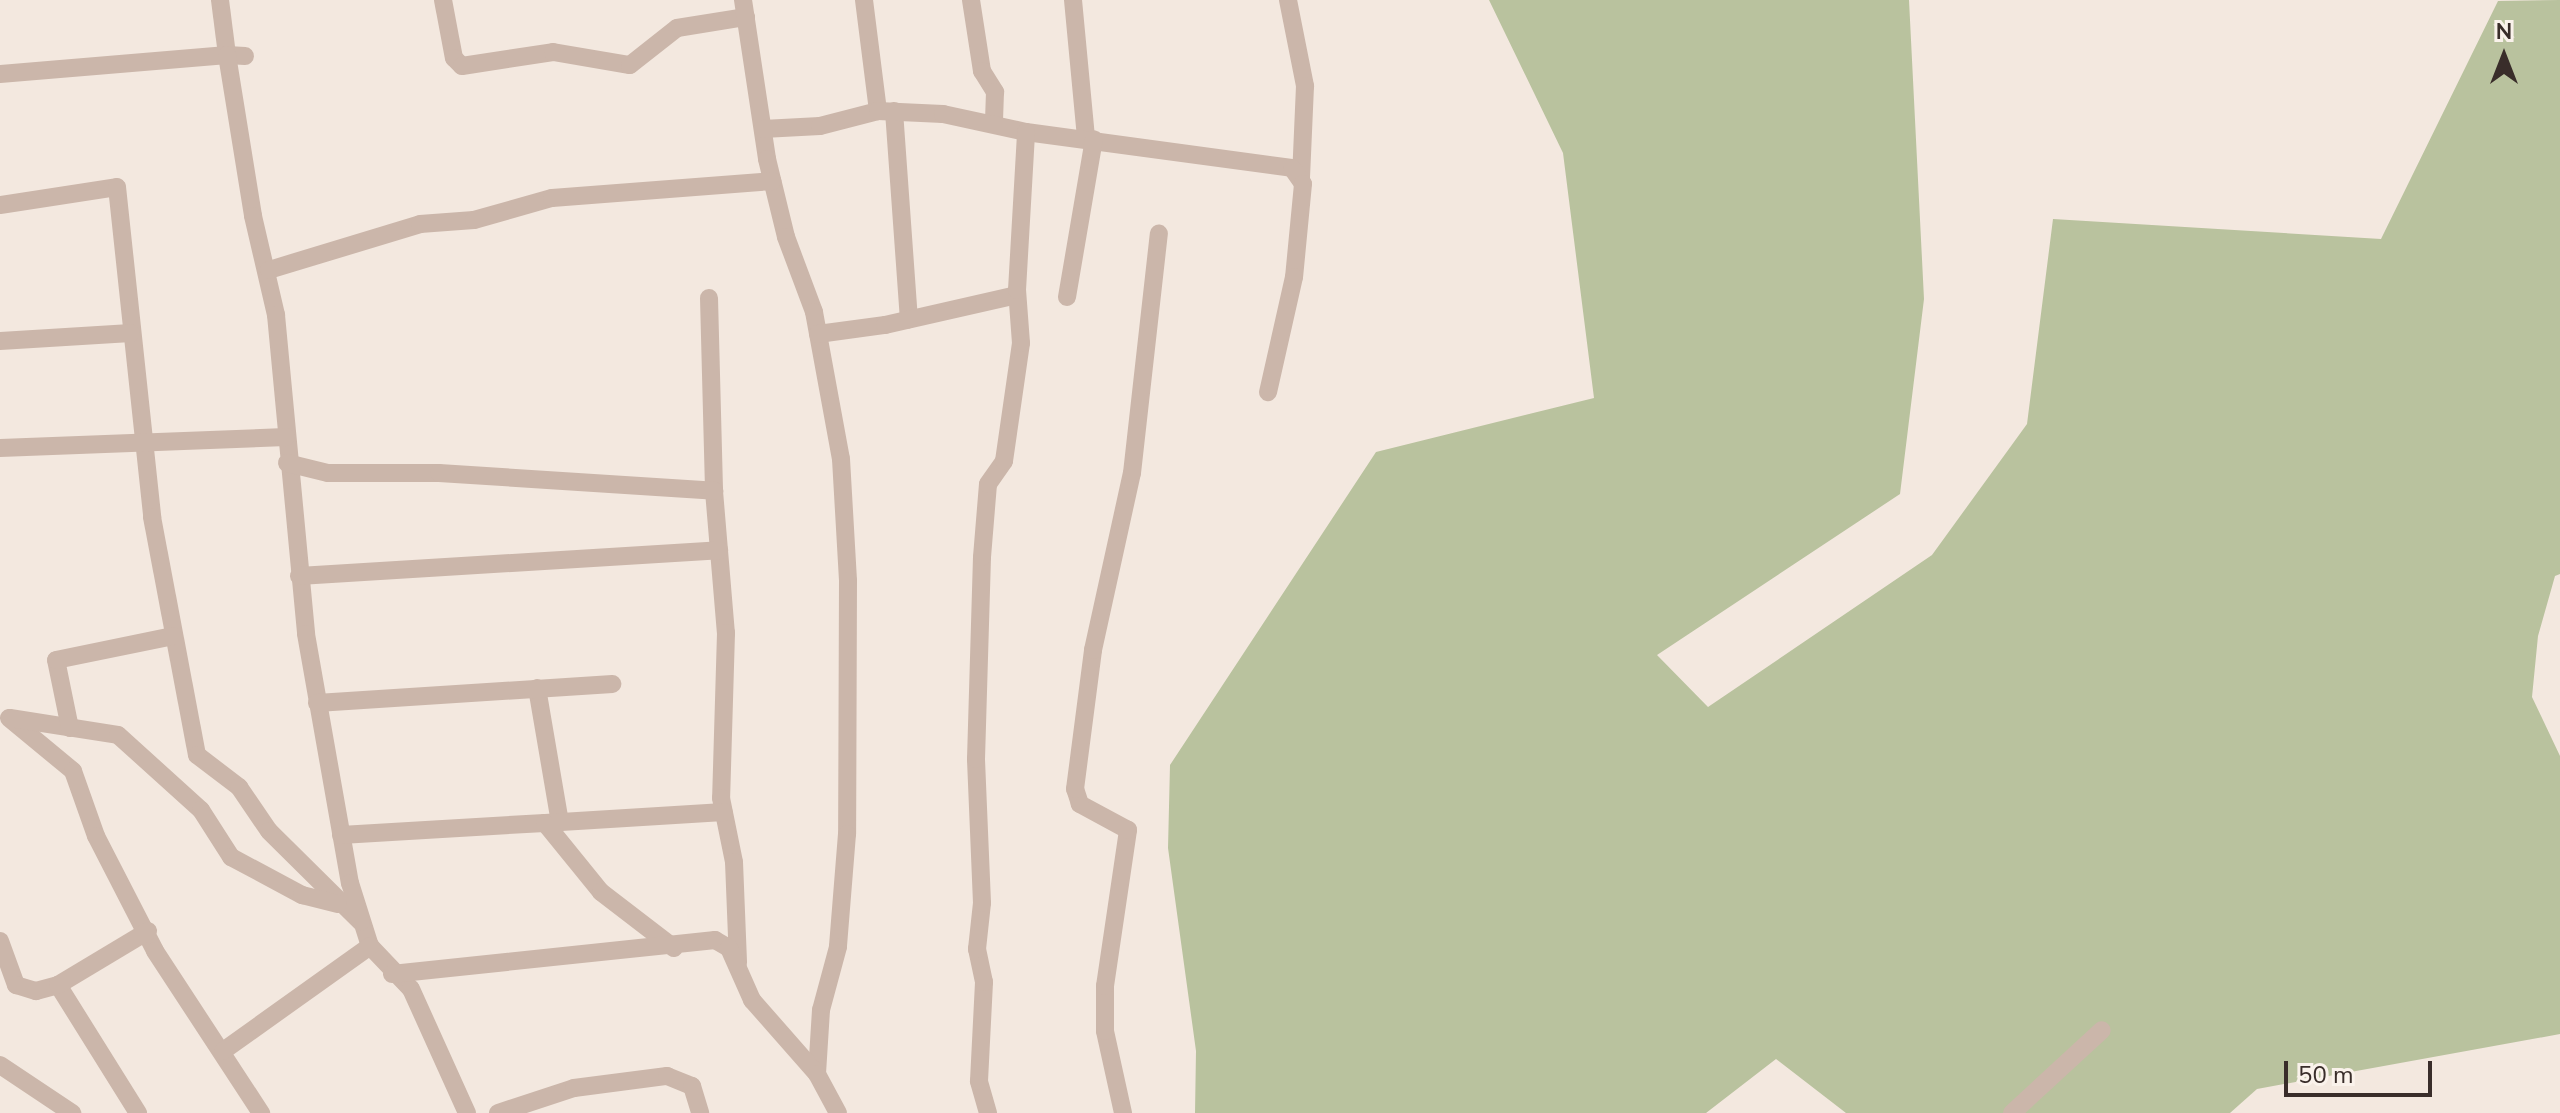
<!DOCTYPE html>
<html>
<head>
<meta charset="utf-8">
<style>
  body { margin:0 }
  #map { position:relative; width:2560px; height:1113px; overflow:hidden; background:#f3e8df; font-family:"Nunito Sans",sans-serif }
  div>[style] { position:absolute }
  .green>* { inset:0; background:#b9c29e }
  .street>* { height:18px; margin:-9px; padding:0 9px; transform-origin:9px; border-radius:9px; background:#cbb6aa }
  span { translate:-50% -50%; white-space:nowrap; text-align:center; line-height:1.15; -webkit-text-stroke:6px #faf2eb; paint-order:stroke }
  .north { position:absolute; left:2464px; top:16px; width:80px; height:80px; -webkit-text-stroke:6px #faf2eb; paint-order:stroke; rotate:0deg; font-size:22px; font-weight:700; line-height:32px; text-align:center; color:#392d2a }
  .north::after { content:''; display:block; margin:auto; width:28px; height:36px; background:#392d2a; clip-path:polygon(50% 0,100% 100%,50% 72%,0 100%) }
  .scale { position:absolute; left:2284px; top:1061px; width:148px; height:36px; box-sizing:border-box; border:4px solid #392d2a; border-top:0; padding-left:10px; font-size:24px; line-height:28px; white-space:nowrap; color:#392d2a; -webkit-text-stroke:6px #faf2eb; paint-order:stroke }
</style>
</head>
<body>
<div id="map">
  <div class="green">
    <i style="clip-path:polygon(1489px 0,1909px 0,1924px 299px,1900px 494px,1657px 655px,1708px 707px,1932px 555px,2027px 424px,2053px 219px,2381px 239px,2498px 1px,2560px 0,2560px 574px,2555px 576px,2538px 636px,2532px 697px,2560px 756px,2560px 1034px,2257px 1089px,2230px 1113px,1846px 1113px,1776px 1059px,1706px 1113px,1195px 1113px,1196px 1051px,1168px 848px,1170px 765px,1376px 452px,1594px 398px,1563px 153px)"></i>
  </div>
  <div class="street">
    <i style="left:220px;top:0;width:55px;rotate:82.7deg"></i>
    <i style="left:227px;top:55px;width:18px;rotate:3deg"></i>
    <i style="left:443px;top:0;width:59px;rotate:79.3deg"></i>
    <i style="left:454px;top:58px;width:11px;rotate:45deg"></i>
    <i style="left:462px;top:66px;width:92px;rotate:-8.7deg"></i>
    <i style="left:553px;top:52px;width:78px;rotate:9.6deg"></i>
    <i style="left:630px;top:65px;width:60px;rotate:-38.2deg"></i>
    <i style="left:677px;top:28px;width:70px;rotate:-9.1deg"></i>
    <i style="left:743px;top:0;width:161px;rotate:81.4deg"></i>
    <i style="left:767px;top:159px;width:80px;rotate:76.3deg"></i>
    <i style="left:786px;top:237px;width:80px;rotate:69.5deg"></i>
    <i style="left:814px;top:312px;width:149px;rotate:79.6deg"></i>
    <i style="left:841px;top:459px;width:122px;rotate:86.7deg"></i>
    <i style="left:848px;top:581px;width:253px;rotate:90.2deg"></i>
    <i style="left:847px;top:834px;width:113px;rotate:94.6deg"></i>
    <i style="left:838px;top:947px;width:65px;rotate:105.1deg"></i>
    <i style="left:821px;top:1010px;width:64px;rotate:93.6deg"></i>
    <i style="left:864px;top:0;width:112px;rotate:82.8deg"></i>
    <i style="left:971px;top:0;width:72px;rotate:81.2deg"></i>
    <i style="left:982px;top:71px;width:25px;rotate:58deg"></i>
    <i style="left:995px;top:92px;width:32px;rotate:92deg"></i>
    <i style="left:1073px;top:0;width:138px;rotate:84.6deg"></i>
    <i style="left:1288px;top:0;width:88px;rotate:78.8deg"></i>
    <i style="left:1305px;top:86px;width:92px;rotate:92.5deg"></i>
    <i style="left:0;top:74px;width:228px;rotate:-4.8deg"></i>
    <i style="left:227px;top:55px;width:163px;rotate:80.8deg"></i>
    <i style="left:253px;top:216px;width:102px;rotate:76.9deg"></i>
    <i style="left:276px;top:315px;width:320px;rotate:84.6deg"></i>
    <i style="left:306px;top:634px;width:253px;rotate:80deg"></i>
    <i style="left:350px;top:883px;width:66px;rotate:72.4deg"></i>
    <i style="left:370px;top:946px;width:59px;rotate:46.4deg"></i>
    <i style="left:411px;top:989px;width:136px;rotate:65.7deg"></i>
    <i style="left:894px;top:111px;width:209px;rotate:85.9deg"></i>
    <i style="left:763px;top:129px;width:57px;rotate:-3deg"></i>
    <i style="left:820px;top:126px;width:60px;rotate:-14.5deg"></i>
    <i style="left:878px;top:111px;width:65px;rotate:2.6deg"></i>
    <i style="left:943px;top:114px;width:85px;rotate:12.2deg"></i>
    <i style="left:1026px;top:132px;width:268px;rotate:7.7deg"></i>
    <i style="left:1292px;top:168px;width:19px;rotate:55deg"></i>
    <i style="left:1303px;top:184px;width:93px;rotate:95.5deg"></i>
    <i style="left:1294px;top:277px;width:118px;rotate:102.7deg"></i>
    <i style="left:0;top:205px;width:118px;rotate:-8.7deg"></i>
    <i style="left:117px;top:187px;width:332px;rotate:83.9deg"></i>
    <i style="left:152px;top:517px;width:242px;rotate:79.3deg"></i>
    <i style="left:197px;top:755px;width:53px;rotate:37.3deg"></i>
    <i style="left:239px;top:787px;width:53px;rotate:55.7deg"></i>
    <i style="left:269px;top:831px;width:129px;rotate:44.7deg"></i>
    <i style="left:269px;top:270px;width:158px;rotate:-16.9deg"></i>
    <i style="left:420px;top:224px;width:54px;rotate:-4.2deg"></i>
    <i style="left:474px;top:220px;width:81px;rotate:-15.8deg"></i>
    <i style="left:552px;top:198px;width:221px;rotate:-4.4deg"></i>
    <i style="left:1067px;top:297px;width:160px;rotate:-80.3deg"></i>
    <i style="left:709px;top:298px;width:193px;rotate:88.5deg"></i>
    <i style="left:714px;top:491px;width:143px;rotate:85.2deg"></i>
    <i style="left:726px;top:633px;width:165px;rotate:91.7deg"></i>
    <i style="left:721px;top:798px;width:65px;rotate:78.5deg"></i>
    <i style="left:734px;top:862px;width:101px;rotate:87.7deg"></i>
    <i style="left:818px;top:334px;width:68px;rotate:-7.7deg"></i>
    <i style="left:885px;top:325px;width:135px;rotate:-12.8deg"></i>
    <i style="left:0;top:341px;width:131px;rotate:-3.5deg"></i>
    <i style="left:0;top:448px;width:286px;rotate:-2.2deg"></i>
    <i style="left:287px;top:463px;width:42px;rotate:13.7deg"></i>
    <i style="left:328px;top:473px;width:111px"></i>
    <i style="left:439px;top:473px;width:276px;rotate:3.7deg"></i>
    <i style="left:299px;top:576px;width:421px;rotate:-3.5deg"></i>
    <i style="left:537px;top:688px;width:136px;rotate:80.3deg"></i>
    <i style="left:317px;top:703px;width:296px;rotate:-3.7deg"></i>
    <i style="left:9px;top:718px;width:83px;rotate:39.6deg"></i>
    <i style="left:73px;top:771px;width:69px;rotate:70.5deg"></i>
    <i style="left:96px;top:836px;width:129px;rotate:62.8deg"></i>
    <i style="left:155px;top:951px;width:194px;rotate:56.8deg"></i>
    <i style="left:10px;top:718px;width:109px;rotate:8.9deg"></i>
    <i style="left:118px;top:735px;width:112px;rotate:42.1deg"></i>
    <i style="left:201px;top:810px;width:56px;rotate:57.4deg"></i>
    <i style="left:231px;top:857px;width:81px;rotate:28.2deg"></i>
    <i style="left:302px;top:895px;width:37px;rotate:14deg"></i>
    <i style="left:70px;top:728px;width:69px;rotate:-101.6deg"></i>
    <i style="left:56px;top:660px;width:119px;rotate:-11.6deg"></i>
    <i style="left:545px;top:823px;width:179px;rotate:-3.5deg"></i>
    <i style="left:341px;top:835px;width:204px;rotate:-3.4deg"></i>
    <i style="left:545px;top:823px;width:89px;rotate:50.9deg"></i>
    <i style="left:601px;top:892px;width:92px;rotate:37.5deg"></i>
    <i style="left:0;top:941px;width:47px;rotate:70deg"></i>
    <i style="left:16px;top:985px;width:21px;rotate:17deg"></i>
    <i style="left:36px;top:991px;width:23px;rotate:-15deg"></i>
    <i style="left:58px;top:985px;width:151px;rotate:58deg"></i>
    <i style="left:392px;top:974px;width:325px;rotate:-6deg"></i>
    <i style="left:715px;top:940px;width:16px;rotate:30deg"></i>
    <i style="left:729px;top:948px;width:57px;rotate:66.1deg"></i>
    <i style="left:752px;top:1000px;width:98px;rotate:48.7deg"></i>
    <i style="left:817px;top:1074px;width:44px;rotate:61.7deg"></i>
    <i style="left:58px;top:985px;width:105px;rotate:-31deg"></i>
    <i style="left:223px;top:1051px;width:181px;rotate:-35.5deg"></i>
    <i style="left:0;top:1065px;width:87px;rotate:33.7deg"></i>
    <i style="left:498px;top:1113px;width:80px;rotate:-18.2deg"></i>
    <i style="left:574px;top:1088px;width:94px;rotate:-7.4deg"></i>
    <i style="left:667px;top:1076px;width:27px;rotate:22deg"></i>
    <i style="left:692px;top:1086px;width:28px;rotate:73deg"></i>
    <i style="left:988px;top:1113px;width:33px;rotate:-106deg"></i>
    <i style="left:979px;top:1081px;width:99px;rotate:-87.1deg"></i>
    <i style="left:984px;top:982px;width:34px;rotate:-102deg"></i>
    <i style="left:977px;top:949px;width:46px;rotate:-83.8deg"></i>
    <i style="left:982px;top:903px;width:144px;rotate:-92.4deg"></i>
    <i style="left:976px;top:759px;width:202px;rotate:-88.3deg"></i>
    <i style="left:982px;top:557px;width:73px;rotate:-85.3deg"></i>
    <i style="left:988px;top:484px;width:28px;rotate:-55deg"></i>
    <i style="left:1004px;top:461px;width:119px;rotate:-81.8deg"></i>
    <i style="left:1021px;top:343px;width:53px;rotate:-94.3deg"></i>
    <i style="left:1017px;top:290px;width:158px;rotate:-86.7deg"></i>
    <i style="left:1123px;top:1113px;width:84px;rotate:-102.4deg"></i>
    <i style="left:1105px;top:1031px;width:45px;rotate:-90deg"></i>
    <i style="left:1105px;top:986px;width:158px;rotate:-81.6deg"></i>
    <i style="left:1128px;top:830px;width:55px;rotate:-151.6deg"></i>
    <i style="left:1080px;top:804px;width:16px;rotate:-108deg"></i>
    <i style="left:1075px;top:789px;width:140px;rotate:-82.6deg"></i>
    <i style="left:1093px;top:650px;width:181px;rotate:-77.6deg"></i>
    <i style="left:1132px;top:473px;width:241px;rotate:-83.6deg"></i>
    <i style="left:2012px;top:1113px;width:122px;rotate:-42.7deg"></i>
  </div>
  <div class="north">N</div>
  <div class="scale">50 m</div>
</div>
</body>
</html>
